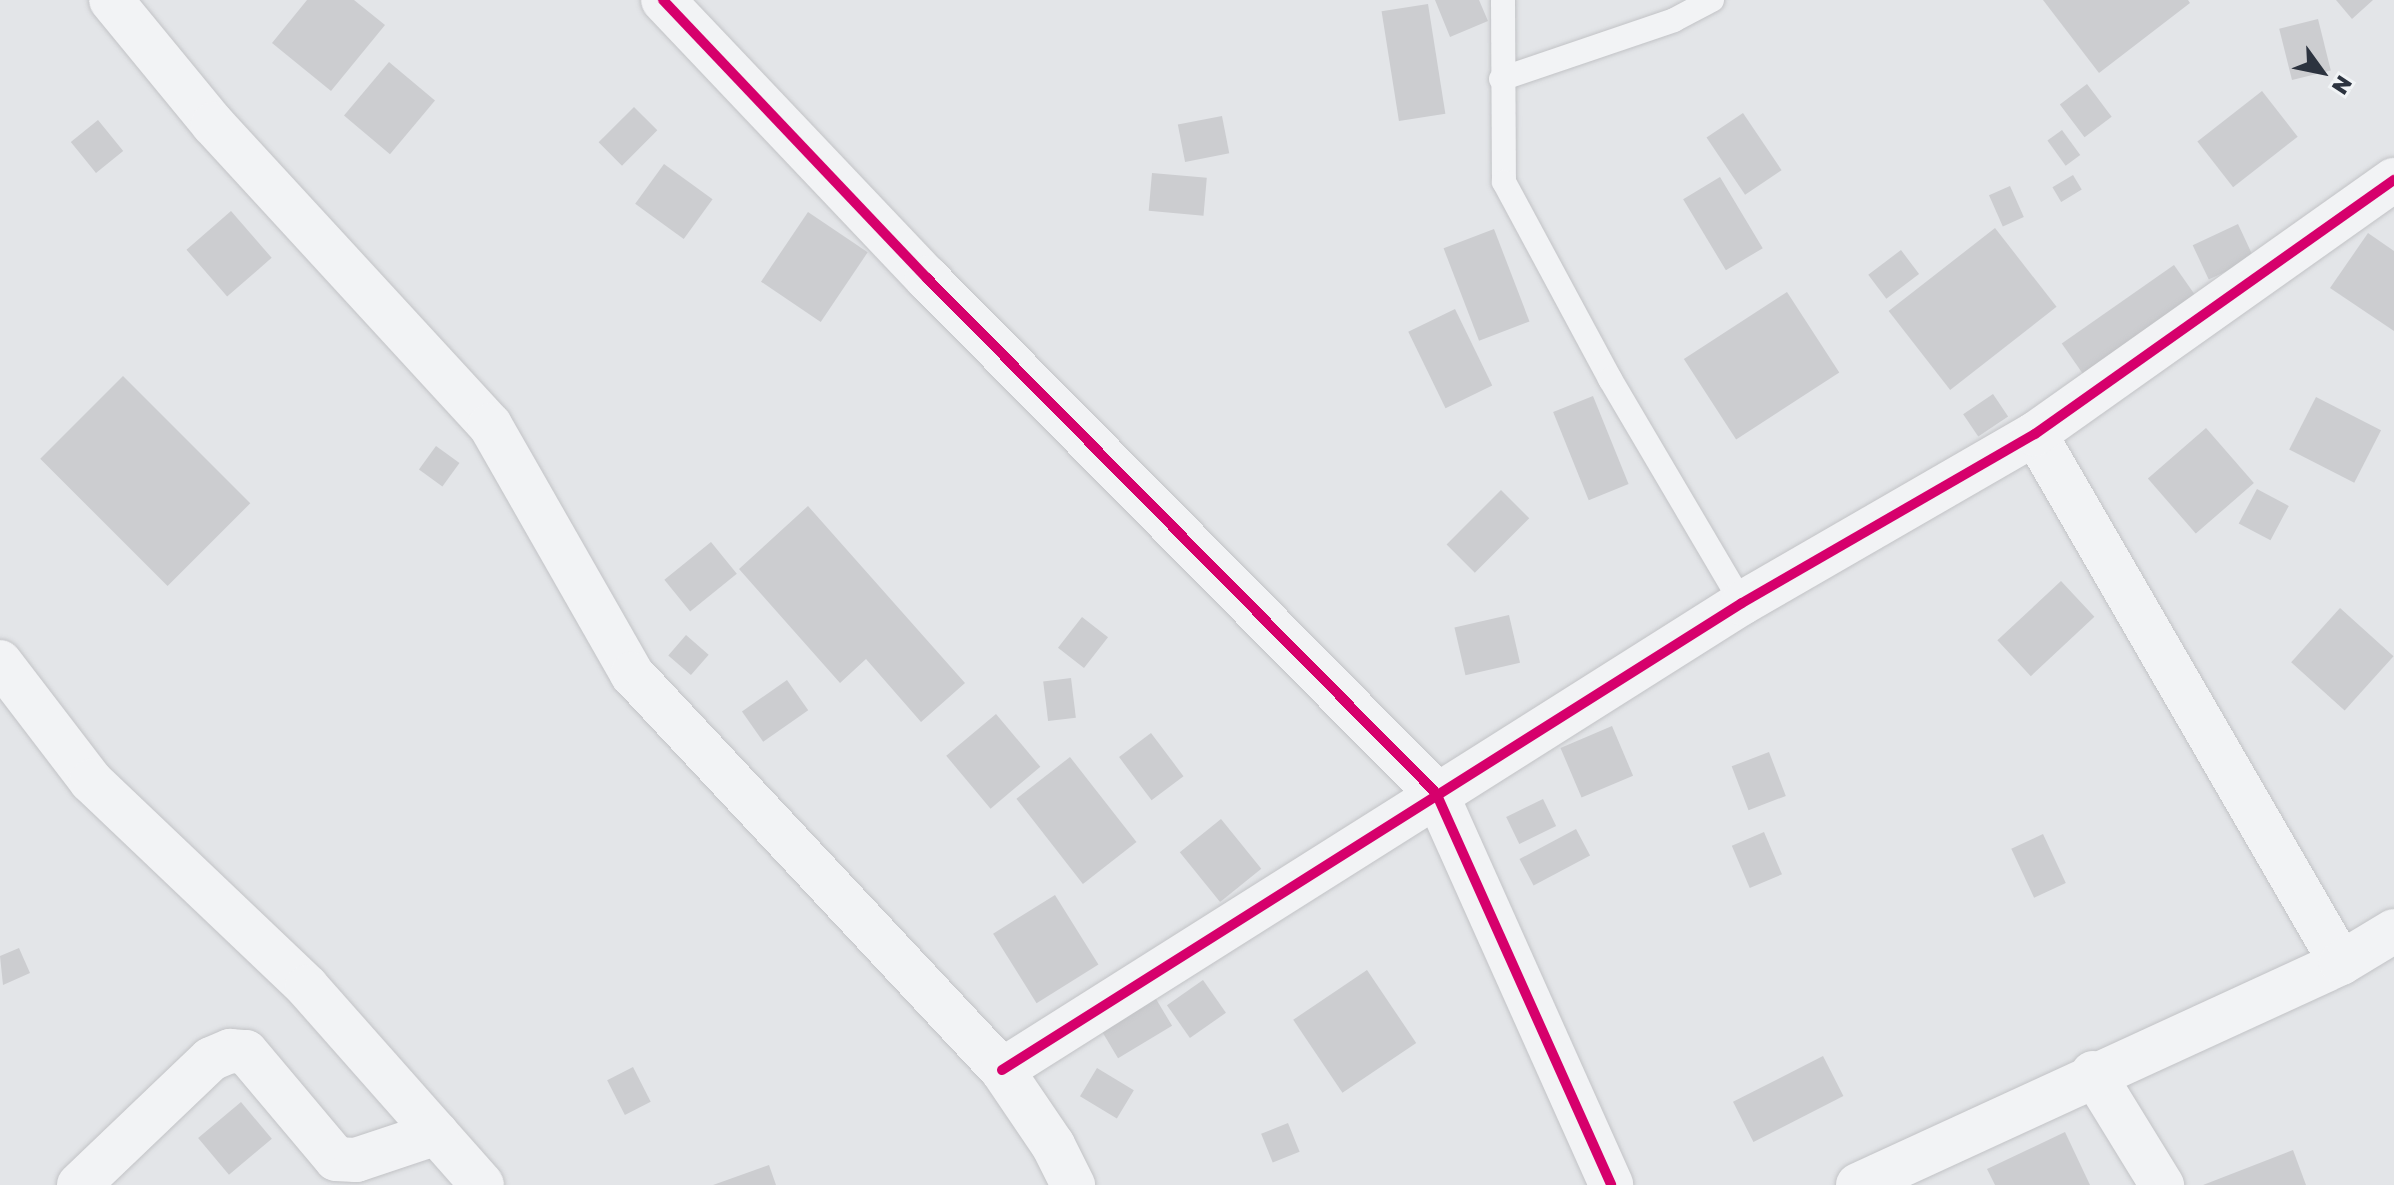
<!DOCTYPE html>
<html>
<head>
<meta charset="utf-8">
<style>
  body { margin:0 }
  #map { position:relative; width:2394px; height:1185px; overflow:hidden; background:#e3e5e8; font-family:"Golos Text",sans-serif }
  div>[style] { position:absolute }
  .building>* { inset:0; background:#cccdd0; transform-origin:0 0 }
  .roads { filter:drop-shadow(0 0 2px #c2c3c6) drop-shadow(0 0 2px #c2c3c6) }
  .lane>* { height:24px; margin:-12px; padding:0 12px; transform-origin:12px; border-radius:12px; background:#f2f3f5 }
  .street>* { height:44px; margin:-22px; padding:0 22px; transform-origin:22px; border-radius:22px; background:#f2f3f5 }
  .cycleway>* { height:10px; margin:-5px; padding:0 5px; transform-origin:5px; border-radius:5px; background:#d6006c }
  span { translate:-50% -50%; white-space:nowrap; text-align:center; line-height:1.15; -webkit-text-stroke:7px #f1f4f6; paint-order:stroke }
  .north { position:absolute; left:2282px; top:32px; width:80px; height:80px; -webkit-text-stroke:6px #f1f4f6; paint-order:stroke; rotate:123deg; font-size:22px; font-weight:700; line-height:32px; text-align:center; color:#2c333f }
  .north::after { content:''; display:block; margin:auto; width:28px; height:36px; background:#2c333f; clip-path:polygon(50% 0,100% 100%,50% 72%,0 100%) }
</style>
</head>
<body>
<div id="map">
  <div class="building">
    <i style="clip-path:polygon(307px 0,354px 0,385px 25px,331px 91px,272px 43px)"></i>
    <i style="clip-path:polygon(1435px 0,1479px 0,1488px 21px,1450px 37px)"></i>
    <i style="clip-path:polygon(2043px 0,2188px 0,2190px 3px,2099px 73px)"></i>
    <i style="clip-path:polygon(2336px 0,2373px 0,2352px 19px)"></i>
    <i style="left:1428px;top:4px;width:111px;height:47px;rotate:81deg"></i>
    <i style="left:2318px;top:19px;width:53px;height:40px;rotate:76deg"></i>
    <i style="left:389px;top:62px;width:60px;height:70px;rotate:40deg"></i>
    <i style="left:2087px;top:84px;width:41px;height:34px;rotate:53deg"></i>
    <i style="left:2262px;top:91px;width:58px;height:82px;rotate:52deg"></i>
    <i style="left:634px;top:107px;width:33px;height:50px;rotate:45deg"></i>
    <i style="left:1743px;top:113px;width:69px;height:44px;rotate:56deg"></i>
    <i style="left:1222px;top:116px;width:38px;height:45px;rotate:79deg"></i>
    <i style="left:98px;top:120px;width:40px;height:35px;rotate:51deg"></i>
    <i style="left:2062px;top:130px;width:31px;height:18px;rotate:54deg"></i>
    <i style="left:664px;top:164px;width:60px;height:49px;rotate:36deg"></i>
    <i style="left:1152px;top:173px;width:55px;height:38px;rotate:5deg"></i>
    <i style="left:2073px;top:175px;width:17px;height:24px;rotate:59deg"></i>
    <i style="left:1720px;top:177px;width:83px;height:43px;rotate:59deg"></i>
    <i style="left:2010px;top:186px;width:34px;height:23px;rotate:66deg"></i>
    <i style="left:231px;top:211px;width:62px;height:59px;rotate:49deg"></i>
    <i style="left:808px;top:212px;width:72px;height:84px;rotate:34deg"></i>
    <i style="left:2238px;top:224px;width:38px;height:50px;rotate:65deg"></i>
    <i style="left:1995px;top:228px;width:100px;height:135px;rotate:52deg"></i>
    <i style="left:1494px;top:229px;width:99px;height:54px;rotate:69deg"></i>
    <i style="clip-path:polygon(2368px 233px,2394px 251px,2394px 331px,2330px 288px)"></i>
    <i style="left:1901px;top:250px;width:30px;height:41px;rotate:53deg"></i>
    <i style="left:2174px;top:265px;width:37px;height:137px;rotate:55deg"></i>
    <i style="left:1787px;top:292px;width:96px;height:123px;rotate:57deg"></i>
    <i style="left:1455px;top:309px;width:85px;height:52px;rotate:64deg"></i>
    <i style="left:123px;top:376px;width:180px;height:117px;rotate:45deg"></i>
    <i style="left:1993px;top:394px;width:27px;height:36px;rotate:56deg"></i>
    <i style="left:1593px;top:396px;width:95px;height:43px;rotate:68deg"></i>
    <i style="left:2316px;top:397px;width:73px;height:59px;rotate:27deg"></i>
    <i style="left:2206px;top:428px;width:73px;height:77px;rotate:49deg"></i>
    <i style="left:436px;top:446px;width:29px;height:29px;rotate:36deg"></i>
    <i style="left:2257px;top:489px;width:36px;height:39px;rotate:28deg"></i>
    <i style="left:1501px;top:490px;width:40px;height:77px;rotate:45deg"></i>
    <i style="clip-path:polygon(808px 506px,965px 683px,921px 722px,866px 659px,840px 683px,739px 569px)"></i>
    <i style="left:711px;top:542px;width:41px;height:60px;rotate:51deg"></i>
    <i style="left:2061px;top:581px;width:49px;height:87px;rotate:47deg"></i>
    <i style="left:2340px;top:608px;width:72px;height:73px;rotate:42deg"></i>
    <i style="left:1509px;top:615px;width:49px;height:56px;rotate:77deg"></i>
    <i style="left:1082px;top:617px;width:33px;height:39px;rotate:38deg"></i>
    <i style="left:686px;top:635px;width:30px;height:27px;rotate:41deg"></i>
    <i style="left:1071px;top:678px;width:40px;height:28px;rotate:83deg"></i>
    <i style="left:787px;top:680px;width:37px;height:55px;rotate:55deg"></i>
    <i style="left:996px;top:714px;width:69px;height:65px;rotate:50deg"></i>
    <i style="left:1612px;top:726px;width:54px;height:56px;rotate:67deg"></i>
    <i style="left:1151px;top:733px;width:54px;height:40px;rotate:53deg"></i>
    <i style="left:1769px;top:752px;width:47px;height:40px;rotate:69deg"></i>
    <i style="left:1070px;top:757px;width:108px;height:68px;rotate:52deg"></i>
    <i style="left:1543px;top:799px;width:30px;height:41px;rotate:64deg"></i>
    <i style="left:1221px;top:819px;width:64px;height:53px;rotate:51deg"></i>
    <i style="left:1576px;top:829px;width:30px;height:64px;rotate:62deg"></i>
    <i style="left:1764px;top:832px;width:46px;height:35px;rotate:67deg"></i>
    <i style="left:2043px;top:834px;width:54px;height:35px;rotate:65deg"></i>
    <i style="left:1055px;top:895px;width:82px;height:73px;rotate:58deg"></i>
    <i style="clip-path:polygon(19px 948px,30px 973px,3px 985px,0 956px)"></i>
    <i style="left:1367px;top:970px;width:88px;height:89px;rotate:56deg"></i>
    <i style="left:1203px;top:980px;width:40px;height:44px;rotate:55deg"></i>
    <i style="left:1153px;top:994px;width:37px;height:63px;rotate:59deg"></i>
    <i style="left:1823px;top:1056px;width:45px;height:101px;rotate:63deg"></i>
    <i style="left:633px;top:1067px;width:39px;height:29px;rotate:63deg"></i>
    <i style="left:1097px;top:1068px;width:43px;height:33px;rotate:31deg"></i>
    <i style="left:241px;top:1102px;width:48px;height:56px;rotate:50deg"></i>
    <i style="left:1288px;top:1123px;width:31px;height:29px;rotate:68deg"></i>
    <i style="clip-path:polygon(2065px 1132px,2090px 1185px,1995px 1185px,1987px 1169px)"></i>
    <i style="clip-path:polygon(2293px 1150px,2306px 1185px,2203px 1185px)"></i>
    <i style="clip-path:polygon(769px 1165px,776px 1185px,713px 1185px)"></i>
  </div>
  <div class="roads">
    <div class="lane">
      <i style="left:1503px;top:0;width:182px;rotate:89.7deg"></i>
      <i style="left:1504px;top:182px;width:224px;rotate:61.7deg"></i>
      <i style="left:1610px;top:379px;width:260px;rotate:59.5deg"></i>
      <i style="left:1501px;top:79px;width:183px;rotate:-18.8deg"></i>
      <i style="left:1674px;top:20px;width:43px;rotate:-27.8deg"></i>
    </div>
    <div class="street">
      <i style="left:111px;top:0;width:161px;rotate:50.6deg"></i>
      <i style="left:213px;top:124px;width:409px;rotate:47.4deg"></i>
      <i style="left:490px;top:425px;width:287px;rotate:60.3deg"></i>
      <i style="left:632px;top:674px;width:542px;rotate:46.94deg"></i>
      <i style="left:1002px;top:1070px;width:91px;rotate:55.8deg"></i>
      <i style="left:1053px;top:1145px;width:45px;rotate:63.4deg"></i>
      <i style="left:663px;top:0;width:383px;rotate:46.5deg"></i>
      <i style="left:927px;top:278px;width:724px;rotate:45.34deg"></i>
      <i style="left:1436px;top:793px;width:429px;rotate:65.9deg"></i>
      <i style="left:2035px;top:434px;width:611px;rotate:59.95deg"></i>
      <i style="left:0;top:662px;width:150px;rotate:52.6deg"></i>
      <i style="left:91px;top:781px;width:298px;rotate:43.6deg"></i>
      <i style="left:307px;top:987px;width:264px;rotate:48.5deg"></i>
      <i style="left:1002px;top:1070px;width:875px;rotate:-32.26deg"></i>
      <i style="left:1742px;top:603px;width:338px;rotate:-30deg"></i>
      <i style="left:2035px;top:434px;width:440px;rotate:-35.3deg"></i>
      <i style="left:2093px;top:1073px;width:132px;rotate:58.4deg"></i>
      <i style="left:79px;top:1185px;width:182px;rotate:-43.7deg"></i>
      <i style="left:211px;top:1059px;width:21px;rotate:-23deg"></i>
      <i style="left:230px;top:1051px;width:16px;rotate:4deg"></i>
      <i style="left:246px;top:1052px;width:140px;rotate:49.9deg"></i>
      <i style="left:336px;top:1159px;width:20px;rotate:3deg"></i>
      <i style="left:356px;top:1160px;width:85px;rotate:-18.4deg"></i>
      <i style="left:1858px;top:1185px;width:532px;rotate:-24.68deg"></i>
      <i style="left:2341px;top:963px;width:62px;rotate:-31.1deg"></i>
    </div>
  </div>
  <div class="cycleway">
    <i style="left:663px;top:0;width:383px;rotate:46.5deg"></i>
    <i style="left:927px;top:278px;width:724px;rotate:45.34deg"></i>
    <i style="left:1436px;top:793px;width:429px;rotate:65.9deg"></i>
    <i style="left:1002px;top:1070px;width:875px;rotate:-32.26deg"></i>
    <i style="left:1742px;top:603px;width:338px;rotate:-30deg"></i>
    <i style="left:2035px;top:434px;width:440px;rotate:-35.3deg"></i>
  </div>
  <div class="north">N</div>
</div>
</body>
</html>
